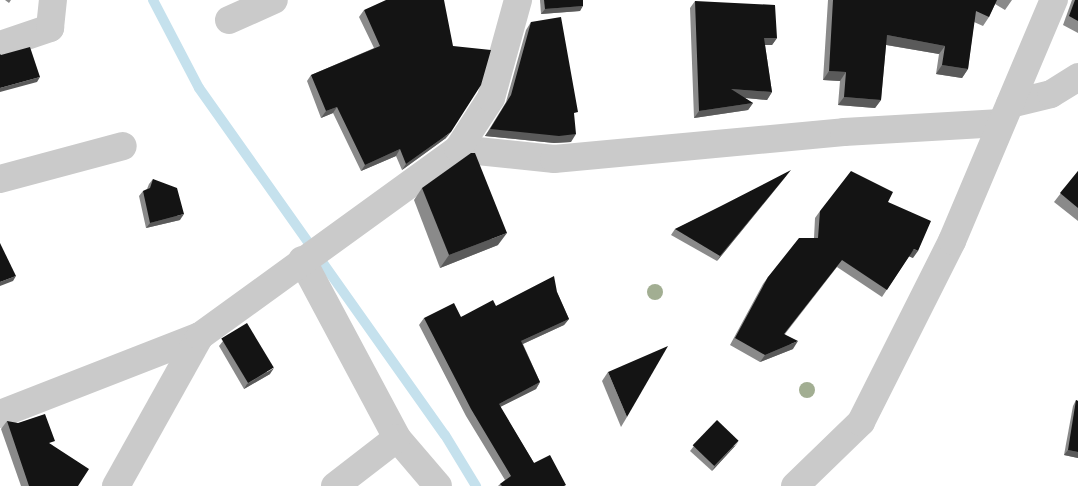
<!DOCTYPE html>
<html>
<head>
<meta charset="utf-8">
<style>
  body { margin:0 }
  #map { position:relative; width:1078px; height:486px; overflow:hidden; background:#fff; font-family:"Roboto Condensed",sans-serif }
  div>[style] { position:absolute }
  .stream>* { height:10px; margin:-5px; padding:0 5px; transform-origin:5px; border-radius:5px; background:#c5e1ed }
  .street>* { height:28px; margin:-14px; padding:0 14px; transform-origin:14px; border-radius:14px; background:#cacaca }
  .trees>* { width:16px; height:16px; margin:-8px; border-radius:50%; background:#a2ae92 }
  .wall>* { inset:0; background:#8a8a8a }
  .shaded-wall>* { inset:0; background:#5a5a5a }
  .building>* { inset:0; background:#141414; transform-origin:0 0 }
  span { translate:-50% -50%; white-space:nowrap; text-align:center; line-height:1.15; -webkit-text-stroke:5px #fff; paint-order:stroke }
</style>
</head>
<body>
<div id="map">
  <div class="stream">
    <i style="left:153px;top:0;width:99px;rotate:62.4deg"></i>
    <i style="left:199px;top:88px;width:425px;rotate:54.7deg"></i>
    <i style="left:445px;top:435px;width:60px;rotate:58.7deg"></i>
  </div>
  <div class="street">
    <i style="left:229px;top:20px;width:49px;rotate:-24deg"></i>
    <i style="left:0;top:45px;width:53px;rotate:-18.8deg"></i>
    <i style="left:50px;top:28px;width:28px;rotate:-84deg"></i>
    <i style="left:1010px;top:104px;width:42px;rotate:-13.7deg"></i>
    <i style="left:1051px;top:94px;width:32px;rotate:-32deg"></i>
    <i style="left:458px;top:149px;width:97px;rotate:5.9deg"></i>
    <i style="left:554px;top:159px;width:291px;rotate:-5.3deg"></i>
    <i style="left:844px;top:132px;width:157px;rotate:-3.3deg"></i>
    <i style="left:0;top:179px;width:127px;rotate:-15deg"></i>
    <i style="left:302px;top:260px;width:202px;rotate:61.9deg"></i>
    <i style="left:397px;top:438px;width:63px;rotate:49.5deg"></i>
    <i style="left:0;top:414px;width:215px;rotate:-21.3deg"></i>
    <i style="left:116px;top:486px;width:172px;rotate:-60.8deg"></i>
    <i style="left:200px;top:336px;width:319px;rotate:-35.9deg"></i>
    <i style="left:458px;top:149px;width:61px;rotate:-57.1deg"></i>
    <i style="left:491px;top:98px;width:102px;rotate:-74.6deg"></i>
    <i style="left:335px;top:486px;width:78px;rotate:-37.7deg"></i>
    <i style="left:795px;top:486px;width:92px;rotate:-44.1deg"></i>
    <i style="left:861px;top:422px;width:203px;rotate:-63.3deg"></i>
    <i style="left:952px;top:241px;width:262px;rotate:-67.1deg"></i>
  </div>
  <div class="trees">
    <i style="left:655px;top:292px"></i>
    <i style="left:807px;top:390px"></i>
  </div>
  <div class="wall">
    <i style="clip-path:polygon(5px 0,11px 0,9px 3px)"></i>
    <i style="clip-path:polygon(540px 0,583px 0,580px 11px,541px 14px)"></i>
    <i style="clip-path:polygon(828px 0,1012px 0,1005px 10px,995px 4px,989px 17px,983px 26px,974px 22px,968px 69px,962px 78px,936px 74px,939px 54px,886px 45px,881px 100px,875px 108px,838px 105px,840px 81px,823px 80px)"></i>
    <i style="clip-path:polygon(1072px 0,1078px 0,1078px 33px,1063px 25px)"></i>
    <i style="clip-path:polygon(695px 1px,777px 38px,772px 45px,765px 45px,772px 92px,767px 100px,745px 98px,753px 103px,748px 110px,694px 118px,690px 8px)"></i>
    <i style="clip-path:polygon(364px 10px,446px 138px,402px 170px,396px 156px,361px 171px,333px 113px,321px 118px,307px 81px,311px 75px,374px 48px,359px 17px)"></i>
    <i style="clip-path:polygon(531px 22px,574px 117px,571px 142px,554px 143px,485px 136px,506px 102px,526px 30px)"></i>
    <i style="clip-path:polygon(1078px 171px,1078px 221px,1054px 202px)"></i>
    <i style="clip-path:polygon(787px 175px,717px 261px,671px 235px,675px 229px)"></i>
    <i style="clip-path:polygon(153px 179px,180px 220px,146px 228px,139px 196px,143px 191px,147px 189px,149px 184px)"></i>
    <i style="clip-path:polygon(422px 188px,498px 245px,440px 268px,414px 200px)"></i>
    <i style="clip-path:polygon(888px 202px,913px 258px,909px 256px,882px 297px,837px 267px,785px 334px,793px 349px,760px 362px,730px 345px,763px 284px,768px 277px,814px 238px,815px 218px,820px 211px)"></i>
    <i style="clip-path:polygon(557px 292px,569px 319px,564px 325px,523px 344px,540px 382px,536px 389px,500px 407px,534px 463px,565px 486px,498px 486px,500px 484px,505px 480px,466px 416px,419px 325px,424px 318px,461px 317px,496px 306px)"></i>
    <i style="clip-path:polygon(223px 341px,270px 374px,244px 389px,219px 346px)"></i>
    <i style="clip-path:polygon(608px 372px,627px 417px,621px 427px,602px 381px)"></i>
    <i style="clip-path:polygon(1076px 400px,1078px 401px,1078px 458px,1064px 455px,1073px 406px)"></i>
    <i style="clip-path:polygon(7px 421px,52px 445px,78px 486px,21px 486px,1px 429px)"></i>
    <i style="clip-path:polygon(694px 446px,735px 446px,712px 471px,690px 451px)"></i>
  </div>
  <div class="shaded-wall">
    <i style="clip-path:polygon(583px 6px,580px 11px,541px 14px,545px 9px)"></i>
    <i style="clip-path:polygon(887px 35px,945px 46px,939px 54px,881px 44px)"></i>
    <i style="clip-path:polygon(764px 38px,777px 38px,772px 45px,759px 45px)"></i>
    <i style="clip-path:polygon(942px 65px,968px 69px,962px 78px,936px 74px)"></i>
    <i style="clip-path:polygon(829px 71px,846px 72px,840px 81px,823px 80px)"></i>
    <i style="clip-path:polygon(40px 77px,37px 82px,0 92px,0 88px)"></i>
    <i style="clip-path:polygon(731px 89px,772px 92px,767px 100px,726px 96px)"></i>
    <i style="clip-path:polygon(844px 97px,881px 100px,875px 108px,838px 105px)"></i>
    <i style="clip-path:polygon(753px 103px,748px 110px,694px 118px,699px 111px)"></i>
    <i style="clip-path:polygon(337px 107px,333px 113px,321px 118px,326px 111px)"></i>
    <i style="clip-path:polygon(490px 129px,576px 134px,571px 142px,554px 143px,485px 136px)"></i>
    <i style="clip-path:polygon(451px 132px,446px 138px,402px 170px,406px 164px)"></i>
    <i style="clip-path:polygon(400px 149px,396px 156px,361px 171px,365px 165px)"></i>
    <i style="clip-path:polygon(791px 170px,787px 175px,717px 261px,720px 256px)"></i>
    <i style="clip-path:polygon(184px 214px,180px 220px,146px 228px,150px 223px)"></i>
    <i style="clip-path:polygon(507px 233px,498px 245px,440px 268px,449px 255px)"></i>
    <i style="clip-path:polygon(914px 249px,918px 251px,913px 258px,908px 256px)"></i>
    <i style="clip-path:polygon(16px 276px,13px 281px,0 286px,0 282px)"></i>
    <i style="clip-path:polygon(569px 319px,564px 325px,516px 347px,521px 341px)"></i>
    <i style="clip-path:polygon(798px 341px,793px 349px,760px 362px,765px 355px)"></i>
    <i style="clip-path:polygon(274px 368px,270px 374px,244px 389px,247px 384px)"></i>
    <i style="clip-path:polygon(540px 382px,536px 389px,494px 410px,499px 404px)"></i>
    <i style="clip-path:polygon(739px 441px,735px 446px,712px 471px,715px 466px)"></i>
    <i style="clip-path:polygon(1068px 450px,1078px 452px,1078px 458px,1064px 455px)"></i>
  </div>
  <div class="building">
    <i style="clip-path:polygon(386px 0,444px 0,453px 46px,491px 50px,481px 85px,451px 132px,406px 164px,400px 149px,365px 165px,337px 107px,326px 111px,311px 75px,380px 46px,364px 10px)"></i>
    <i style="clip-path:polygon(544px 0,583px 0,583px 6px,545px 9px)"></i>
    <i style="clip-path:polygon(833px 0,997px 0,989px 17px,976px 11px,968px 69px,942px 65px,945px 46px,887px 35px,881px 100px,844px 97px,846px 72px,829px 71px)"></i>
    <i style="clip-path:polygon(1075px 0,1078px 0,1078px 21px,1069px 16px)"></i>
    <i style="clip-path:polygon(695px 1px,775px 5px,777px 38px,764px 38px,772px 92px,731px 89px,753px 103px,699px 111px)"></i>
    <i style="clip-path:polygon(561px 17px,578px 112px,574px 113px,576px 134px,559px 136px,490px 129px,511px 95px,531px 22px)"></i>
    <i style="clip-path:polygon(30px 47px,40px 77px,0 88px,0 54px,1px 55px)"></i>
    <i style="clip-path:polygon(471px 153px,475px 153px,507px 233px,449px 255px,422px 188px)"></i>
    <i style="clip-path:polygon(791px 170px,720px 256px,675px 229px,721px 206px)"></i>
    <i style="clip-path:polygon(851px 171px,893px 192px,888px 202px,931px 221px,918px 251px,914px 249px,887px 290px,842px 260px,784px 334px,798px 341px,765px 355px,735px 338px,768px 277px,799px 238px,818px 238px,820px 211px)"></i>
    <i style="clip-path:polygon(1078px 171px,1078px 208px,1060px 193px)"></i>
    <i style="clip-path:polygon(153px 179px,177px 188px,184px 214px,150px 223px,143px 191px,150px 188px)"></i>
    <i style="clip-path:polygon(0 243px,16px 276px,0 282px)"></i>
    <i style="clip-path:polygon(554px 276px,557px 292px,569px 319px,521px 341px,540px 382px,499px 404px,534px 463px,550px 455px,566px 485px,564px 486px,502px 486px,500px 484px,511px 476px,471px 409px,424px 318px,454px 303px,461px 317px,493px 300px,496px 306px)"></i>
    <i style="left:247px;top:323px;width:52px;height:30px;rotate:59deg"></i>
    <i style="clip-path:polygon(668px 346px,627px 417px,608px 372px)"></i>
    <i style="clip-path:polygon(1076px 400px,1078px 401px,1078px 452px,1068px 450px)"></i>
    <i style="clip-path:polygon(45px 414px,55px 441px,49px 443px,89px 469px,78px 486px,29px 486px,7px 421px,18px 423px)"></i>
    <i style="left:717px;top:420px;width:30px;height:35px;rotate:44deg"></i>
  </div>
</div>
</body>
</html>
